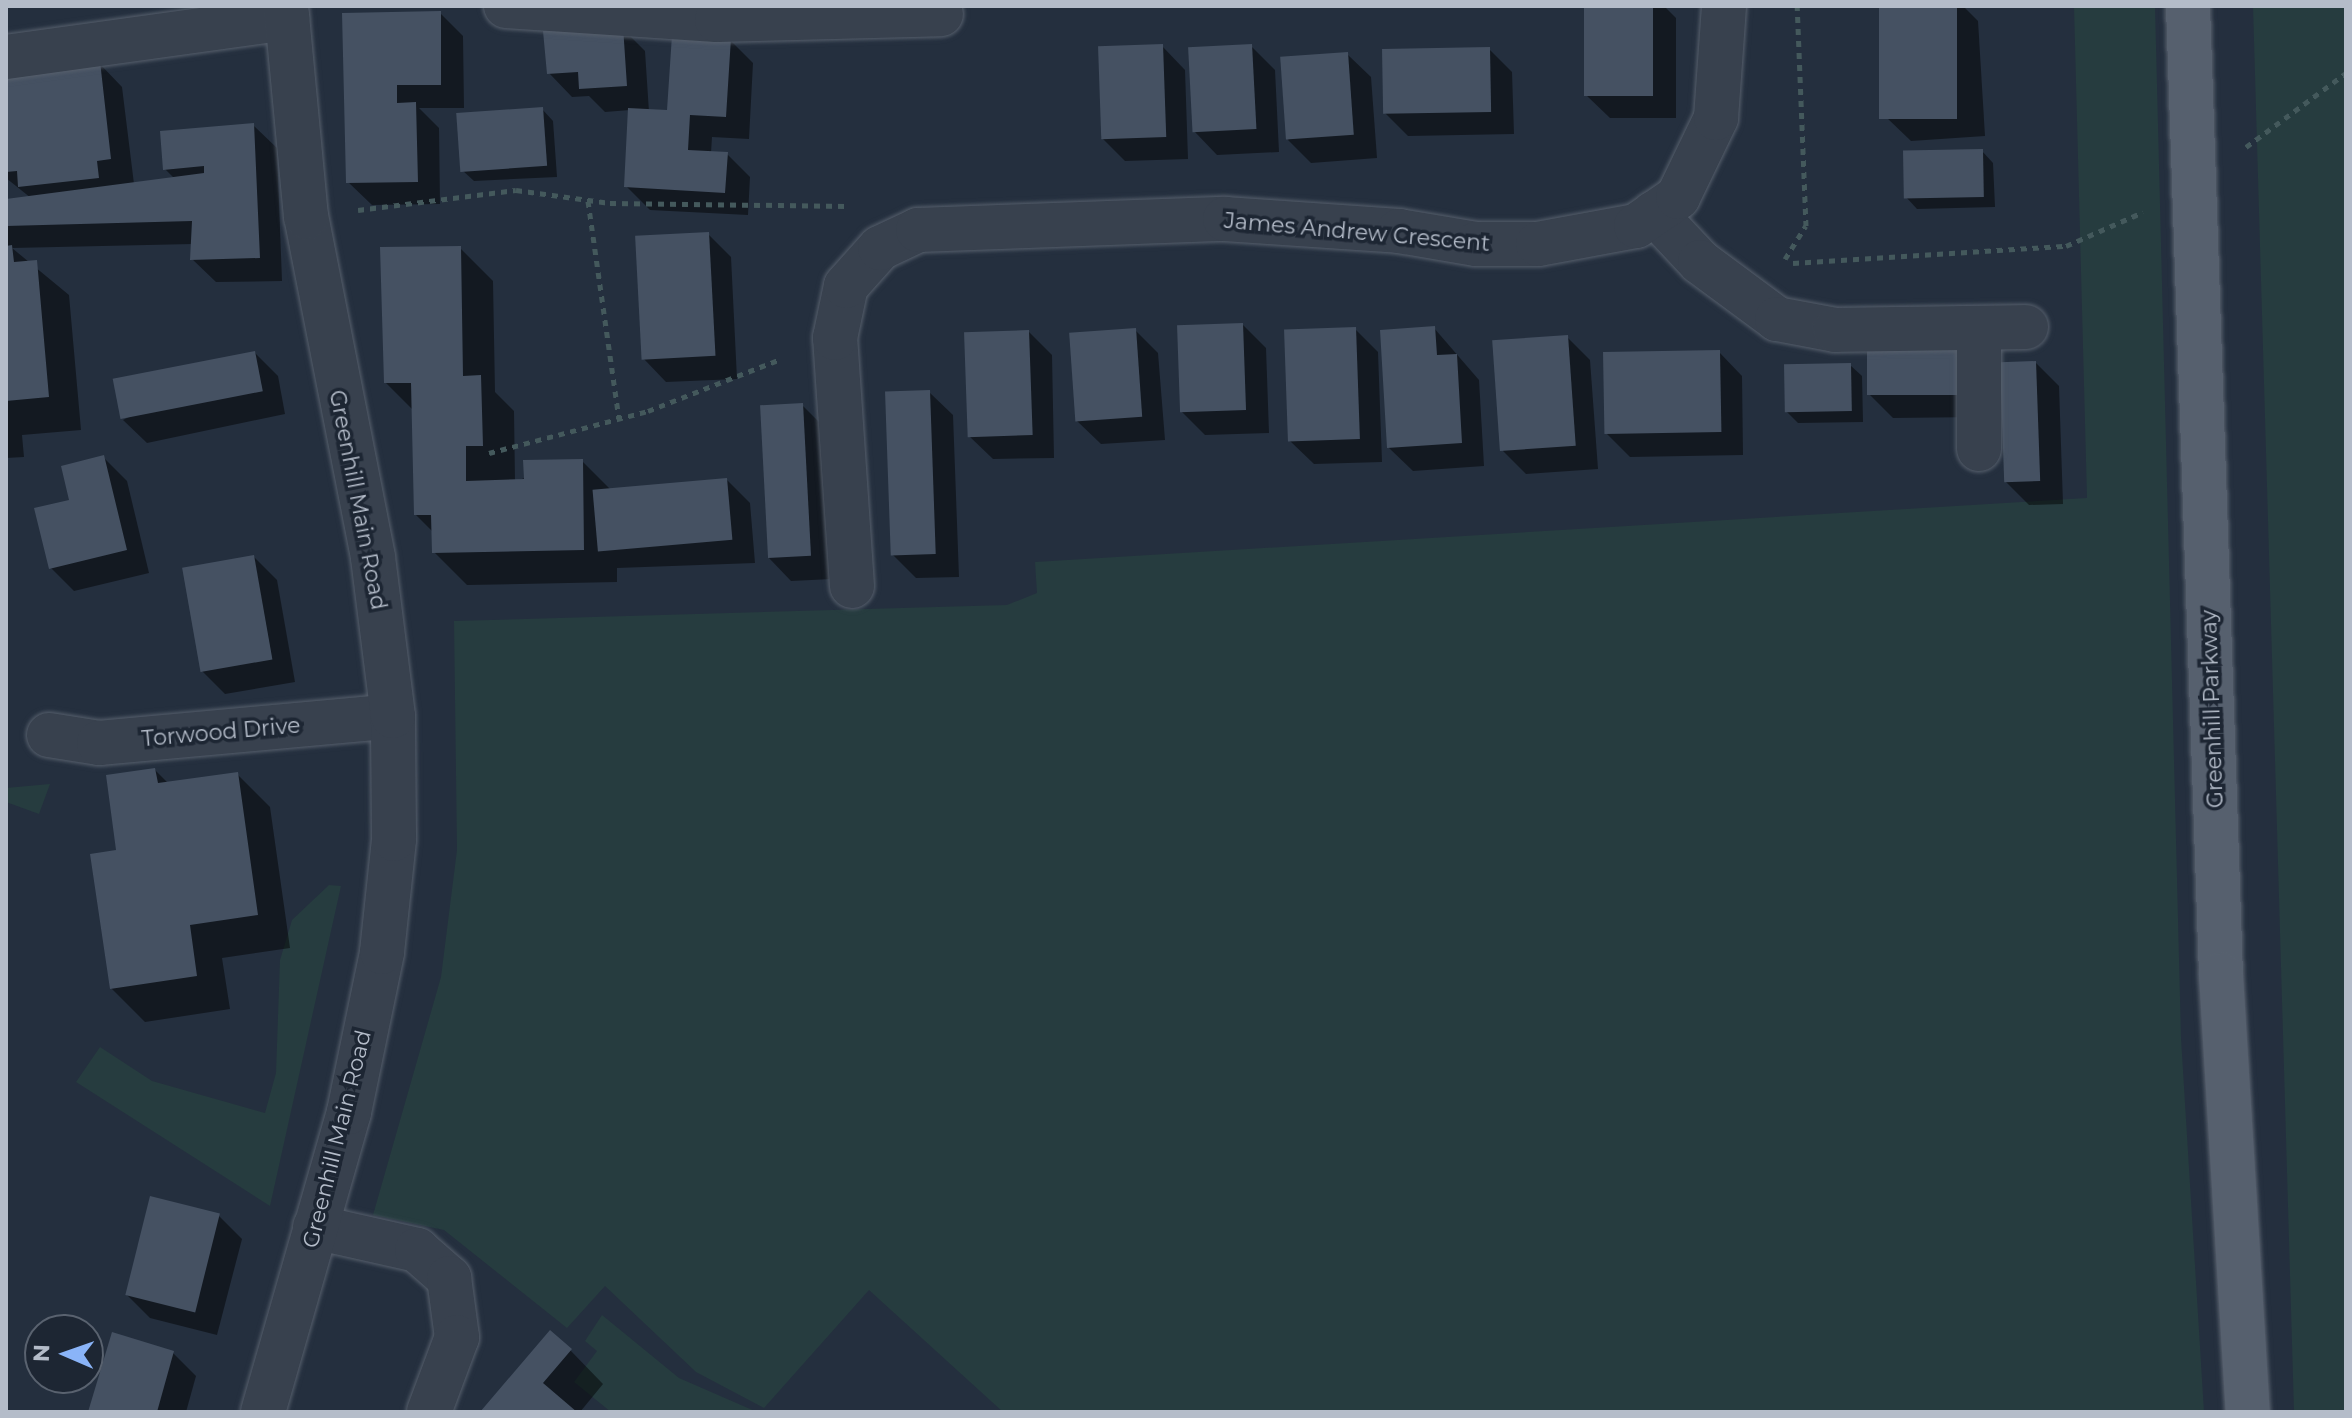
<!DOCTYPE html>
<html>
<head>
<meta charset="utf-8">
<style>
  body { margin:0 }
  #map { position:relative; width:2352px; height:1418px; overflow:hidden; background:#242f3e; font-family:Montserrat,sans-serif }
  div>[style] { position:absolute }
  .green>* { inset:0; background:#263c3f }
  .shadow>* { inset:0; background:#0007 }
  .building>* { inset:0; background:#455162; transform-origin:0 0 }
  .path>* { height:5px; margin-top:-2.5px; transform-origin:0; background:repeating-linear-gradient(90deg,#44595c 0 6px,transparent 0 12px) }
  .roads { filter:drop-shadow(0 0 2px #565f6c) drop-shadow(0 0 2px #565f6c) }
  .minor>* { height:44px; margin:-22px; padding:0 22px; transform-origin:22px; border-radius:22px; background:#38414e }
  .major>* { height:44px; margin:-22px; padding:0 22px; transform-origin:22px; border-radius:22px; background:#56606e }
  span { translate:-50% -50%; white-space:nowrap; text-align:center; line-height:1.15; -webkit-text-stroke:7px #1d2633; paint-order:stroke }
  .street-label { font-size:22px; color:#b4bcc9 }
  .frame { position:absolute; inset:0; border:8px solid #b4bcc9; pointer-events:none }
  .north { position:absolute; left:24px; top:1314px; width:80px; height:80px; box-sizing:border-box; background:#1d2633; border:2px solid #59626f; border-radius:50%; rotate:272deg; font-size:22px; font-weight:700; line-height:32px; text-align:center; color:#b4bcc9 }
  .north::after { content:''; display:block; margin:auto; width:28px; height:36px; background:#8ab4f8; clip-path:polygon(50% 0,100% 100%,50% 72%,0 100%) }
</style>
</head>
<body>
<div id="map">
  <div class="green">
    <i style="clip-path:polygon(2074px 6px,2155px 6px,2181px 1038px,2204px 1412px,1003px 1412px,869px 1290px,764px 1408px,696px 1372px,605px 1286px,567px 1328px,444px 1230px,373px 1215px,441px 977px,457px 850px,454px 621px,1007px 605px,1037px 593px,1035px 562px,2087px 498px)"></i>
    <i style="clip-path:polygon(2253px 6px,2346px 6px,2346px 1412px,2294px 1412px)"></i>
    <i style="clip-path:polygon(50px 784px,39px 814px,6px 802px,6px 788px)"></i>
    <i style="clip-path:polygon(329px 885px,341px 886px,270px 1206px,76px 1082px,100px 1047px,152px 1081px,265px 1113px,276px 1073px,280px 960px,292px 920px)"></i>
    <i style="clip-path:polygon(602px 1315px,679px 1378px,757px 1412px,611px 1412px,574px 1382px,597px 1351px,585px 1341px)"></i>
  </div>
  <div class="shadow">
    <i style="clip-path:polygon(1586px 6px,1664px 6px,1676px 18px,1676px 118px,1610px 118px,1586px 95px)"></i>
    <i style="clip-path:polygon(1881px 6px,1963px 6px,1978px 21px,1985px 136px,1911px 141px,1887px 118px)"></i>
    <i style="clip-path:polygon(440px 13px,463px 36px,464px 108px,419px 108px,439px 128px,440px 204px,372px 205px,348px 182px,344px 15px)"></i>
    <i style="clip-path:polygon(622px 28px,645px 51px,649px 112px,669px 112px,730px 40px,753px 63px,749px 139px,712px 137px,711px 153px,727px 154px,750px 177px,748px 215px,650px 210px,626px 186px,630px 110px,605px 112px,589px 96px,572px 97px,549px 73px)"></i>
    <i style="clip-path:polygon(1162px 46px,1185px 70px,1188px 159px,1125px 161px,1101px 137px)"></i>
    <i style="clip-path:polygon(1251px 46px,1275px 70px,1279px 152px,1217px 155px,1194px 131px)"></i>
    <i style="clip-path:polygon(1489px 49px,1512px 72px,1514px 134px,1408px 136px,1385px 113px)"></i>
    <i style="clip-path:polygon(1347px 54px,1371px 77px,1377px 158px,1311px 163px,1288px 140px)"></i>
    <i style="clip-path:polygon(99px 63px,122px 87px,134px 184px,175px 179px,165px 169px,253px 125px,277px 148px,282px 281px,216px 282px,192px 259px,193px 244px,12px 248px,69px 295px,81px 430px,22px 435px,24px 457px,6px 458px,6px 201px,31px 198px,6px 178px,6px 74px)"></i>
    <i style="clip-path:polygon(542px 109px,553px 121px,557px 177px,474px 181px,462px 170px)"></i>
    <i style="clip-path:polygon(1982px 151px,1993px 163px,1995px 207px,1917px 209px,1906px 197px)"></i>
    <i style="clip-path:polygon(708px 234px,731px 257px,737px 379px,666px 382px,643px 358px)"></i>
    <i style="clip-path:polygon(460px 248px,493px 281px,495px 392px,514px 411px,515px 481px,582px 461px,610px 489px,727px 480px,750px 503px,755px 563px,617px 568px,617px 582px,467px 585px,434px 552px,433px 532px,416px 515px,413px 410px,386px 383px)"></i>
    <i style="clip-path:polygon(1243px 325px,1266px 348px,1269px 433px,1205px 435px,1182px 412px)"></i>
    <i style="clip-path:polygon(1434px 328px,1479px 380px,1484px 466px,1413px 471px,1389px 448px)"></i>
    <i style="clip-path:polygon(1355px 329px,1378px 352px,1382px 462px,1314px 464px,1290px 441px)"></i>
    <i style="clip-path:polygon(1135px 330px,1158px 353px,1165px 440px,1101px 444px,1077px 421px)"></i>
    <i style="clip-path:polygon(1029px 332px,1052px 355px,1054px 458px,993px 459px,969px 436px)"></i>
    <i style="clip-path:polygon(1567px 337px,1590px 360px,1598px 469px,1526px 474px,1503px 451px)"></i>
    <i style="clip-path:polygon(1957px 350px,1981px 417px,1893px 418px,1870px 395px)"></i>
    <i style="clip-path:polygon(1719px 352px,1742px 376px,1743px 455px,1630px 457px,1607px 434px)"></i>
    <i style="clip-path:polygon(255px 353px,278px 376px,285px 414px,147px 443px,123px 420px)"></i>
    <i style="clip-path:polygon(2036px 363px,2059px 386px,2063px 504px,2029px 505px,2006px 482px)"></i>
    <i style="clip-path:polygon(1850px 365px,1862px 376px,1863px 422px,1798px 423px,1787px 412px)"></i>
    <i style="clip-path:polygon(929px 392px,953px 415px,959px 577px,916px 578px,893px 555px)"></i>
    <i style="clip-path:polygon(802px 405px,826px 429px,832px 579px,791px 581px,768px 557px)"></i>
    <i style="clip-path:polygon(104px 458px,127px 481px,149px 573px,74px 591px,51px 568px,71px 501px)"></i>
    <i style="clip-path:polygon(254px 557px,277px 580px,295px 682px,225px 694px,202px 671px)"></i>
    <i style="clip-path:polygon(155px 770px,169px 784px,237px 774px,270px 807px,290px 948px,222px 958px,230px 1009px,145px 1022px,111px 988px,119px 851px)"></i>
    <i style="clip-path:polygon(219px 1216px,242px 1239px,217px 1335px,150px 1318px,126px 1294px)"></i>
    <i style="clip-path:polygon(570px 1350px,603px 1384px,580px 1412px,483px 1412px)"></i>
    <i style="clip-path:polygon(173px 1353px,196px 1376px,186px 1412px,90px 1412px)"></i>
  </div>
  <div class="building">
    <i style="left:1584px;top:6px;width:69px;height:90px"></i>
    <i style="left:1879px;top:6px;width:78px;height:113px"></i>
    <i style="clip-path:polygon(441px 11px,441px 85px,397px 85px,397px 103px,416px 102px,418px 182px,346px 183px,342px 13px)"></i>
    <i style="clip-path:polygon(623px 26px,627px 86px,579px 89px,578px 72px,547px 74px,543px 31px)"></i>
    <i style="clip-path:polygon(672px 35px,731px 38px,726px 117px,690px 115px,688px 150px,728px 152px,725px 193px,624px 187px,628px 108px,667px 110px)"></i>
    <i style="left:1163px;top:44px;width:93px;height:65px;rotate:88deg"></i>
    <i style="left:1252px;top:44px;width:85px;height:64px;rotate:87deg"></i>
    <i style="left:1490px;top:47px;width:65px;height:108px;rotate:89deg"></i>
    <i style="left:1348px;top:52px;width:83px;height:68px;rotate:86deg"></i>
    <i style="clip-path:polygon(100px 61px,111px 159px,97px 161px,99px 178px,18px 187px,17px 171px,6px 172px,6px 72px)"></i>
    <i style="left:543px;top:107px;width:59px;height:87px;rotate:86deg"></i>
    <i style="clip-path:polygon(254px 123px,260px 258px,190px 260px,192px 221px,6px 226px,6px 199px,204px 173px,204px 166px,163px 170px,160px 131px)"></i>
    <i style="left:1983px;top:149px;width:48px;height:80px;rotate:89deg"></i>
    <i style="left:709px;top:232px;width:124px;height:74px;rotate:87deg"></i>
    <i style="clip-path:polygon(12px 245px,14px 262px,37px 260px,49px 397px,6px 401px,6px 246px)"></i>
    <i style="clip-path:polygon(461px 246px,463px 376px,481px 375px,483px 446px,466px 446px,466px 481px,524px 479px,523px 460px,583px 459px,584px 550px,432px 553px,431px 515px,414px 515px,411px 383px,384px 383px,380px 247px)"></i>
    <i style="left:1243px;top:323px;width:87px;height:66px;rotate:88deg"></i>
    <i style="clip-path:polygon(1435px 326px,1437px 355px,1457px 354px,1462px 443px,1387px 448px,1380px 330px)"></i>
    <i style="left:1356px;top:327px;width:112px;height:72px;rotate:88deg"></i>
    <i style="left:1136px;top:328px;width:89px;height:67px;rotate:86deg"></i>
    <i style="left:1029px;top:330px;width:105px;height:65px;rotate:88deg"></i>
    <i style="left:1568px;top:335px;width:111px;height:76px;rotate:86deg"></i>
    <i style="left:1958px;top:348px;width:47px;height:91px;rotate:90deg"></i>
    <i style="left:1720px;top:350px;width:82px;height:117px;rotate:89deg"></i>
    <i style="left:255px;top:351px;width:41px;height:145px;rotate:79deg"></i>
    <i style="left:2036px;top:361px;width:120px;height:36px;rotate:88deg"></i>
    <i style="left:1851px;top:363px;width:48px;height:67px;rotate:89deg"></i>
    <i style="left:930px;top:390px;width:164px;height:45px;rotate:88deg"></i>
    <i style="left:803px;top:403px;width:153px;height:43px;rotate:87deg"></i>
    <i style="clip-path:polygon(104px 455px,127px 550px,49px 569px,34px 508px,69px 500px,61px 466px)"></i>
    <i style="left:727px;top:478px;width:62px;height:135px;rotate:85deg"></i>
    <i style="left:254px;top:555px;width:106px;height:73px;rotate:80deg"></i>
    <i style="clip-path:polygon(155px 768px,158px 783px,238px 772px,258px 915px,190px 925px,197px 976px,110px 989px,90px 854px,116px 850px,106px 775px)"></i>
    <i style="left:150px;top:1196px;width:72px;height:102px;rotate:14deg"></i>
    <i style="clip-path:polygon(550px 1330px,572px 1349px,543px 1383px,577px 1412px,480px 1412px)"></i>
    <i style="clip-path:polygon(112px 1332px,174px 1351px,157px 1412px,88px 1412px)"></i>
  </div>
  <div class="path">
    <i style="left:2246px;top:147px;width:124px;rotate:-36.5deg"></i>
    <i style="left:588px;top:201px;width:220px;rotate:81.9deg"></i>
    <i style="left:358px;top:210px;width:159px;rotate:-7.2deg"></i>
    <i style="left:516px;top:190px;width:95px;rotate:7.9deg"></i>
    <i style="left:610px;top:203px;width:236px;rotate:0.7deg"></i>
    <i style="left:1785px;top:259px;width:39px;rotate:-58deg"></i>
    <i style="left:1806px;top:226px;width:220px;rotate:-92.3deg"></i>
    <i style="left:1793px;top:263px;width:274px;rotate:-3.6deg"></i>
    <i style="left:2066px;top:246px;width:84px;rotate:-23.8deg"></i>
    <i style="left:489px;top:453px;width:164px;rotate:-14.8deg"></i>
    <i style="left:648px;top:411px;width:143px;rotate:-21.4deg"></i>
  </div>
  <div class="roads">
    <div class="minor">
      <i style="left:506px;top:6px;width:211px;rotate:3.8deg"></i>
      <i style="left:717px;top:20px;width:224px;rotate:-1.5deg"></i>
      <i style="left:6px;top:57px;width:284px;rotate:-7.9deg"></i>
      <i style="left:1654px;top:213px;width:67px;rotate:46.8deg"></i>
      <i style="left:1700px;top:262px;width:96px;rotate:36.5deg"></i>
      <i style="left:1777px;top:319px;width:59px;rotate:10.7deg"></i>
      <i style="left:1835px;top:330px;width:191px;rotate:-0.9deg"></i>
      <i style="left:1979px;top:449px;width:121px;rotate:-90deg"></i>
      <i style="left:852px;top:586px;width:249px;rotate:-93.9deg"></i>
      <i style="left:835px;top:338px;width:53px;rotate:-78.1deg"></i>
      <i style="left:846px;top:286px;width:51px;rotate:-48.2deg"></i>
      <i style="left:880px;top:248px;width:42px;rotate:-25.3deg"></i>
      <i style="left:918px;top:230px;width:307px;rotate:-2.1deg"></i>
      <i style="left:1225px;top:219px;width:174px;rotate:3.9deg"></i>
      <i style="left:1399px;top:231px;width:78px;rotate:9.6deg"></i>
      <i style="left:1476px;top:244px;width:62px"></i>
      <i style="left:1538px;top:244px;width:100px;rotate:-10.4deg"></i>
      <i style="left:1636px;top:226px;width:51px;rotate:-34.6deg"></i>
      <i style="left:1678px;top:197px;width:88px;rotate:-64.3deg"></i>
      <i style="left:1716px;top:118px;width:112px;rotate:-85.9deg"></i>
      <i style="left:49px;top:735px;width:51px;rotate:9.1deg"></i>
      <i style="left:99px;top:743px;width:295px;rotate:-5.2deg"></i>
      <i style="left:315px;top:1227px;width:105px;rotate:12.7deg"></i>
      <i style="left:417px;top:1250px;width:43px;rotate:41.2deg"></i>
      <i style="left:449px;top:1278px;width:60px;rotate:82.3deg"></i>
      <i style="left:457px;top:1337px;width:80px;rotate:110.5deg"></i>
      <i style="left:263px;top:1412px;width:312px;rotate:-74deg"></i>
      <i style="left:349px;top:1112px;width:163px;rotate:-78.3deg"></i>
      <i style="left:382px;top:952px;width:114px;rotate:-83.9deg"></i>
      <i style="left:394px;top:839px;width:123px;rotate:-90.5deg"></i>
      <i style="left:393px;top:716px;width:160px;rotate:-97.2deg"></i>
      <i style="left:373px;top:557px;width:347px;rotate:-101.1deg"></i>
      <i style="left:306px;top:217px;width:212px;rotate:-95.4deg"></i>
    </div>
    <div class="major">
      <i style="left:2188px;top:6px;width:970px;rotate:88.05deg"></i>
      <i style="left:2221px;top:975px;width:438px;rotate:86.5deg"></i>
    </div>
  </div>
  <div class="street-label">
    <span style="left:1357px;top:232px;rotate:5deg">James Andrew Crescent</span>
    <span style="left:358px;top:500px;rotate:79deg">Greenhill Main Road</span>
    <span style="left:2212px;top:709px;rotate:-92deg">Greenhill Parkway</span>
    <span style="left:221px;top:732px;rotate:-5deg">Torwood Drive</span>
    <span style="left:337px;top:1139px;rotate:-76deg">Greenhill Main Road</span>
  </div>
  <div class="frame"></div>
  <div class="north">N</div>
</div>
</body>
</html>
